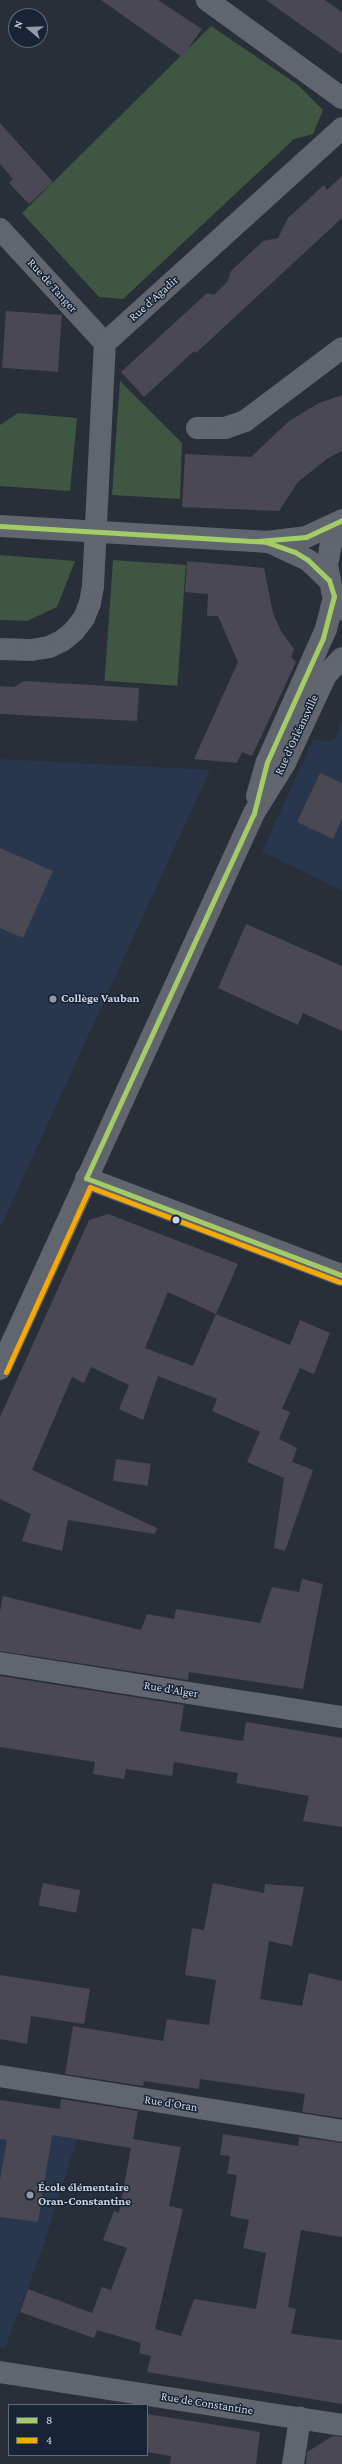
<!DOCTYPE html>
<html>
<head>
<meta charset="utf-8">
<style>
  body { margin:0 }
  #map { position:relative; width:342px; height:2464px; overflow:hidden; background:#292f39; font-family:"Crimson Pro",serif }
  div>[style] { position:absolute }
  .built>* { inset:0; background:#28374d }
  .green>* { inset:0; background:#3f5642; transform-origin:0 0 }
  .building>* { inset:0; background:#4a4852; transform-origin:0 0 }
  .street>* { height:22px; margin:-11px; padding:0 11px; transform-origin:11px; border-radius:11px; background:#60656e }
  .bus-1>* { height:5px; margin:-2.5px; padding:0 2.5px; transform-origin:2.5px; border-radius:2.5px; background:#a3cc66 }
  .bus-2>* { height:5px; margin:-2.5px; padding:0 2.5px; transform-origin:2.5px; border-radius:2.5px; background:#f7a900 }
  .dots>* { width:11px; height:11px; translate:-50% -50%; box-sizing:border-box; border:2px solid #182436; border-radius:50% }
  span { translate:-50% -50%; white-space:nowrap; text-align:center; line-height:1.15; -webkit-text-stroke:3px #182436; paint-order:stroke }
  .street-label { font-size:12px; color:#ccd4e0 }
  .poi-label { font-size:12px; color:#ccd4e0; font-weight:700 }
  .left { translate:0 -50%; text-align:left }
  .legend { position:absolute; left:8px; top:2404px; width:140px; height:52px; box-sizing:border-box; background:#182436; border:1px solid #606a7a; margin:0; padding:5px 7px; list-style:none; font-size:12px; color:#ccd4e0 }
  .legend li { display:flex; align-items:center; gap:8px; height:20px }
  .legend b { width:20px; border:1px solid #606a7a }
  .north { position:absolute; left:8px; top:8px; width:40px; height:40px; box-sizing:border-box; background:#182436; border:1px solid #606a7a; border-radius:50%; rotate:289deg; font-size:11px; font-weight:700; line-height:16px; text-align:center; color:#ccd4e0 }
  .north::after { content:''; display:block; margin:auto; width:14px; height:18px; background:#939aa6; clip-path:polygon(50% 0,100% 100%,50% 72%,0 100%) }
</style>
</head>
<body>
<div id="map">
  <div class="built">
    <i style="clip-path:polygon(342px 721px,342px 890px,262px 852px,313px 740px,330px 741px,335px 738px)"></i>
    <i style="clip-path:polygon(0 759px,210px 770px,0 1228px)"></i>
    <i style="clip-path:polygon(0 2100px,85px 2113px,42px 2250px,5px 2348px,0 2347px)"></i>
  </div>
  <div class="green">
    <i style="clip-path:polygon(211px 26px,298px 85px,323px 110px,313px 134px,294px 139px,123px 299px,99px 297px,22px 213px)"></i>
    <i style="clip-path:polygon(120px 381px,182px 443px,180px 499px,112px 495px)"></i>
    <i style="clip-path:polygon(18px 413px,77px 418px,70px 491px,0 486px,0 425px)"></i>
    <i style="clip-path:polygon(0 555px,75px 561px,57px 607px,27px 621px,0 620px)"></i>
    <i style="left:113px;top:560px;width:73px;height:121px;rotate:4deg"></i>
  </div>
  <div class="building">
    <i style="clip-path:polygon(101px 0,158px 0,202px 29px,182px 57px)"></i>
    <i style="clip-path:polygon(266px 0,325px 0,342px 12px,342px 54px)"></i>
    <i style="clip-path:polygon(0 123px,53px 182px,29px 204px,9px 183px,13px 179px,0 164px)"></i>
    <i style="clip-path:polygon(342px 176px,342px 218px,196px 353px,194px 351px,144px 397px,121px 372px,207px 293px,214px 295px,227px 282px,231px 271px,263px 241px,278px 238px,288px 218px,324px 185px,327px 190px)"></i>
    <i style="left:6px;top:311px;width:56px;height:57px;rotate:4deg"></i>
    <i style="clip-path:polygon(342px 395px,342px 451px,328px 458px,298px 482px,279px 511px,182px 507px,185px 454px,251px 457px,289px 421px,319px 403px)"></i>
    <i style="clip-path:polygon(187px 561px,264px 568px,273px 613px,281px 631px,294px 649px,291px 657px,296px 662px,252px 756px,242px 752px,237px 763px,194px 759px,238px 662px,218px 616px,207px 616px,208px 594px,185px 592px)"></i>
    <i style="clip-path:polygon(24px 681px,139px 688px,137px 721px,0 714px,0 686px,14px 687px)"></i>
    <i style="clip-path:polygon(320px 773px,342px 783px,342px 819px,333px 839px,297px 822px)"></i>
    <i style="clip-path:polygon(0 848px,53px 871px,23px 938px,0 928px)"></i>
    <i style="clip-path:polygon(246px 924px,342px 966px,342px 1031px,303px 1013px,298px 1025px,218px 988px)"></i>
    <i style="clip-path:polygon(evenodd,108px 1214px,238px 1264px,216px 1314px,290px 1345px,300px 1320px,330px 1333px,314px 1374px,300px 1368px,282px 1409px,290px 1412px,279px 1439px,297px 1448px,292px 1462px,313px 1470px,285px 1551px,274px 1548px,284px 1478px,247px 1462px,260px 1432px,212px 1411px,217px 1399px,158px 1376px,143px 1420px,119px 1409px,129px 1385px,91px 1367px,84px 1383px,72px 1377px,32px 1470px,157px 1528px,155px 1534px,68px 1520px,62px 1551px,22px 1541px,31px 1514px,0 1499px,0 1417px,89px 1220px,108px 1214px,168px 1292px,216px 1314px,193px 1366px,145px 1348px,168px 1292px)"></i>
    <i style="left:116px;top:1459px;width:35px;height:22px;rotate:8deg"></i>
    <i style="clip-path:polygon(302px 1579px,323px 1584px,303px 1689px,189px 1672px,188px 1680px,0 1651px,0 1612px,3px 1596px,141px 1630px,147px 1614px,174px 1619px,176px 1609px,260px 1623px,272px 1587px,299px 1592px)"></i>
    <i style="clip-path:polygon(0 1676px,184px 1705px,180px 1731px,243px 1741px,246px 1722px,342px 1738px,342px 1827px,303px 1821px,309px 1796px,236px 1783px,238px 1773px,174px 1762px,172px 1776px,126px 1769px,124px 1779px,93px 1774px,95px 1762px,0 1747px)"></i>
    <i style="left:43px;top:1883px;width:38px;height:23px;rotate:11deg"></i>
    <i style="clip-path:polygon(213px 1883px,264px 1893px,265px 1884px,304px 1887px,292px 1946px,269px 1941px,260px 1999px,302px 2006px,309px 1973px,342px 1981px,342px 2118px,302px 2112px,305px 2094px,200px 2079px,199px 2089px,144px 2081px,143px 2086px,65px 2074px,73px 2026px,163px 2041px,167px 2019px,209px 2025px,216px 1980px,185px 1975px,192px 1928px,204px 1930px)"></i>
    <i style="clip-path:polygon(0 1975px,90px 1989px,84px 2024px,31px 2016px,27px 2044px,0 2039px)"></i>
    <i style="clip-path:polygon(61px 2099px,138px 2111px,133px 2139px,181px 2147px,169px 2206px,183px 2209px,155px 2329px,181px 2336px,194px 2299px,256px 2309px,266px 2253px,243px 2248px,249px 2220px,230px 2216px,237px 2175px,227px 2174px,230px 2156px,220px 2155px,223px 2134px,298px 2146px,299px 2137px,342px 2143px,342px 2237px,301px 2230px,288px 2307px,296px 2309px,291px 2334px,342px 2340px,342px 2404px,147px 2372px,151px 2356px,139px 2353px,141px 2343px,97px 2330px,94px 2338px,20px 2312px,28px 2289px,92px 2313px,102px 2287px,111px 2290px,127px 2248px,103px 2240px,114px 2211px,119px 2213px,131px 2148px,52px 2135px,38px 2222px,0 2217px,0 2180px,7px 2140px,0 2139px,0 2100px,60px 2109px)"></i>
    <i style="clip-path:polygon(147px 2414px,260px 2432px,256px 2464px,170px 2464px,171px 2456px,147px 2452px)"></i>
    <i style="clip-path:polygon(333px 2436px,342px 2437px,342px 2464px,306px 2464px,307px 2452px)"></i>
  </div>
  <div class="street">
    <i style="left:207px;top:0;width:167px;rotate:36deg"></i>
    <i style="left:0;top:229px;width:155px;rotate:47.4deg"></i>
    <i style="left:197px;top:428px;width:28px"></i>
    <i style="left:225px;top:428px;width:21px;rotate:-19deg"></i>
    <i style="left:245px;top:421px;width:121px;rotate:-37deg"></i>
    <i style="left:342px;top:524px;width:22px;rotate:120deg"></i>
    <i style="left:331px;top:543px;width:22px;rotate:100deg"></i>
    <i style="left:327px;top:565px;width:26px;rotate:79deg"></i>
    <i style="left:332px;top:591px;width:21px;rotate:61deg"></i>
    <i style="left:0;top:526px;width:266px;rotate:3.4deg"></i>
    <i style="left:266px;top:542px;width:40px;rotate:-7.1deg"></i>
    <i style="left:306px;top:537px;width:40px;rotate:-25deg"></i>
    <i style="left:271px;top:543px;width:41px;rotate:24.7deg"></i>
    <i style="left:308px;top:560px;width:29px;rotate:44deg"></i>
    <i style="left:0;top:649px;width:31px;rotate:2deg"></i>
    <i style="left:31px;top:650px;width:18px;rotate:-9deg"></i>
    <i style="left:49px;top:647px;width:14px;rotate:-25deg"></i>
    <i style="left:62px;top:641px;width:16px;rotate:-40deg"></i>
    <i style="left:74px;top:631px;width:16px;rotate:-52deg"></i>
    <i style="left:84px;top:618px;width:16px;rotate:-68deg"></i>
    <i style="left:90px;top:603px;width:17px;rotate:-80deg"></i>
    <i style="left:93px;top:586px;width:243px;rotate:-87.2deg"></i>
    <i style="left:105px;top:343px;width:320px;rotate:-42.2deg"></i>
    <i style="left:257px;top:796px;width:35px;rotate:-74deg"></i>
    <i style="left:267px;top:762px;width:145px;rotate:-66.1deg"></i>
    <i style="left:326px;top:629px;width:34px;rotate:-76deg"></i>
    <i style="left:86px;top:1178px;width:274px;rotate:20.8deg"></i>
    <i style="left:0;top:1369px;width:611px;rotate:-65.45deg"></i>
    <i style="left:254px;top:813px;width:59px;rotate:-58.2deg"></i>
    <i style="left:285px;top:763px;width:97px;rotate:-65deg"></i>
    <i style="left:326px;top:675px;width:23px;rotate:-47deg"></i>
    <i style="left:0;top:1663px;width:346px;rotate:9deg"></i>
    <i style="left:0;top:2076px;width:346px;rotate:9.1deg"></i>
    <i style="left:0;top:2372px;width:346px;rotate:8.8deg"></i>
    <i style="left:293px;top:2464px;width:47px;rotate:-81.3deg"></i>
  </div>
  <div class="bus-1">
    <i style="left:0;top:526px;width:266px;rotate:3.4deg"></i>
    <i style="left:266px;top:542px;width:31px;rotate:19deg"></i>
    <i style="left:295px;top:552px;width:15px;rotate:32deg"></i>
    <i style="left:308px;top:560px;width:29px;rotate:44deg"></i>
    <i style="left:329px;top:580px;width:17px;rotate:73deg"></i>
    <i style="left:334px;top:596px;width:43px;rotate:104.7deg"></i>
    <i style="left:323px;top:638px;width:136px;rotate:114.3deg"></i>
    <i style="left:267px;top:762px;width:53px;rotate:104.3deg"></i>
    <i style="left:254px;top:813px;width:402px;rotate:114.7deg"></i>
    <i style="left:258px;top:541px;width:48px;rotate:-4.8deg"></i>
    <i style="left:306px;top:537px;width:40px;rotate:-25deg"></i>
    <i style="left:86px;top:1178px;width:274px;rotate:20.8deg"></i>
  </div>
  <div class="bus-2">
    <i style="left:6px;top:1372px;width:203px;rotate:-65.6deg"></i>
    <i style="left:90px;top:1187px;width:267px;rotate:20.8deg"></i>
  </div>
  <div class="dots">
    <i style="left:53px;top:999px;background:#939aa6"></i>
    <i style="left:176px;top:1220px;background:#ccd4e0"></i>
    <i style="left:30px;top:2195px;background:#939aa6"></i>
  </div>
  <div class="street-label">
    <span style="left:52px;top:286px;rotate:48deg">Rue de Tanger</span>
    <span style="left:154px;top:299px;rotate:-42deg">Rue d'Agadir</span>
    <span style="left:297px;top:735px;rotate:-65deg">Rue d'Orléansville</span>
    <span style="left:171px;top:1690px;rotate:9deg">Rue d'Alger</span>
    <span style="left:171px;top:2104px;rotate:9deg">Rue d'Oran</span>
    <span style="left:207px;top:2404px;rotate:9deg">Rue de Constantine</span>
  </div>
  <div class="poi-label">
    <span class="left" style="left:61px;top:999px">Collège Vauban</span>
    <span class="left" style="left:38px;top:2195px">École élémentaire<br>Oran-Constantine</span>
  </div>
  <ul class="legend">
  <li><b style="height:5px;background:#a3cc66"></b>8</li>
  <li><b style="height:5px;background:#f7a900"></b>4</li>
  </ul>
  <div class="north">N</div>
</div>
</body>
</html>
